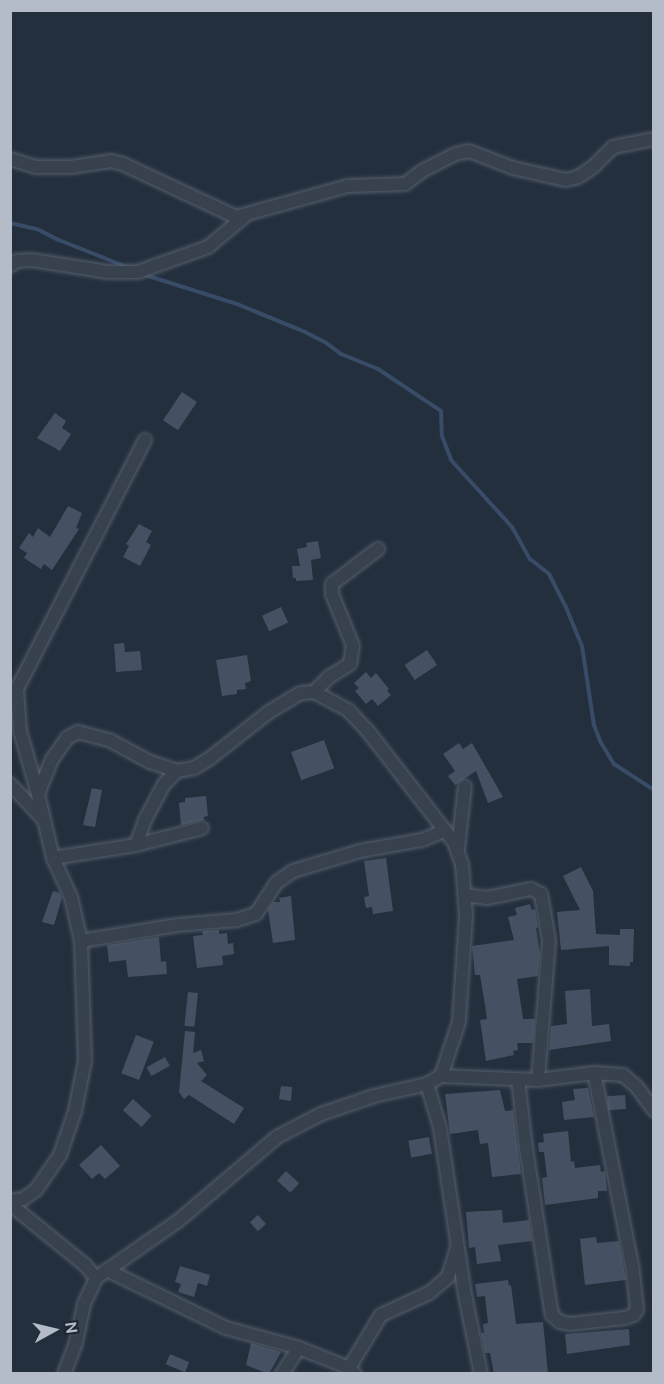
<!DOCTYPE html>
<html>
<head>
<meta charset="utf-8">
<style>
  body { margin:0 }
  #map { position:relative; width:664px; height:1384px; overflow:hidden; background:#242f3e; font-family:Ubuntu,sans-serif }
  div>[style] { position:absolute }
  .stream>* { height:4px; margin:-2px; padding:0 2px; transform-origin:2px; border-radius:2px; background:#394c67 }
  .building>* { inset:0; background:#455162; transform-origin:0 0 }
  .roads { filter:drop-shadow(0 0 2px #565f6c) drop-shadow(0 0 2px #565f6c) }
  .minor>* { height:12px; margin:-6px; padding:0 6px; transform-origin:6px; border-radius:6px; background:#38414e }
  span { translate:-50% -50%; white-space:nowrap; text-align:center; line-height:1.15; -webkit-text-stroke:5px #1d2633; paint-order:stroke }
  .frame { position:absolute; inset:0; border:12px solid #b4bcc9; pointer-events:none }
  .north { position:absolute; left:24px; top:1300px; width:60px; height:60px; -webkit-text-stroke:4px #1d2633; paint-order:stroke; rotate:82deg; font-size:16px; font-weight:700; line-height:24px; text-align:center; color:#b4bcc9 }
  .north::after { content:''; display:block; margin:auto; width:21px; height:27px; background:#b4bcc9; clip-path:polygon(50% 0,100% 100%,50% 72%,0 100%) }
</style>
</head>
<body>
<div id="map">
  <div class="stream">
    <i style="left:10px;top:223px;width:28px;rotate:13deg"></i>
    <i style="left:37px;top:229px;width:25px;rotate:27deg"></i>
    <i style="left:59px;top:240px;width:73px;rotate:21.7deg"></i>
    <i style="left:142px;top:274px;width:100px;rotate:17.5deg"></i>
    <i style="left:237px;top:304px;width:74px;rotate:22.4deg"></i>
    <i style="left:305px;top:332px;width:22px;rotate:27deg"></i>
    <i style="left:325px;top:342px;width:20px;rotate:37deg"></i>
    <i style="left:341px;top:354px;width:40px;rotate:22deg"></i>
    <i style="left:378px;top:369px;width:76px;rotate:33.7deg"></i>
    <i style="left:441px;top:411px;width:25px;rotate:88deg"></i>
    <i style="left:442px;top:436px;width:26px;rotate:69deg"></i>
    <i style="left:451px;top:460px;width:91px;rotate:47.7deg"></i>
    <i style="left:512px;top:527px;width:37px;rotate:61deg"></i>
    <i style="left:530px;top:559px;width:24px;rotate:38deg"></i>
    <i style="left:549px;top:574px;width:35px;rotate:63deg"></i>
    <i style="left:565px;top:605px;width:44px;rotate:67.5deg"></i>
    <i style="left:582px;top:646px;width:80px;rotate:81.4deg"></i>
    <i style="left:594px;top:725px;width:17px;rotate:69deg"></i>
    <i style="left:600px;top:741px;width:27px;rotate:59deg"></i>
    <i style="left:614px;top:764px;width:48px;rotate:33deg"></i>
  </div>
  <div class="building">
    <i style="left:182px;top:392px;width:18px;height:34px;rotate:34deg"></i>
    <i style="clip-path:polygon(55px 413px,66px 421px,62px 428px,71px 434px,60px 451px,37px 438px)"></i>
    <i style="clip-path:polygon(68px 506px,82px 513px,76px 528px,79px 529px,52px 570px,44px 564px,41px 569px,24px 558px,27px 553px,19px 548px,29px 533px,33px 537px,38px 528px,50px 537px)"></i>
    <i style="clip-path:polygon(139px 524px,152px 531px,146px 542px,151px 545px,140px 566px,123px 557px,129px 546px,126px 544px)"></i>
    <i style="clip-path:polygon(318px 541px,321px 558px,311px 560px,313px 580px,296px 581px,296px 578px,293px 578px,292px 566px,300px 566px,297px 549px,307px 547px,306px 543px)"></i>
    <i style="left:281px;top:607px;width:17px;height:21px;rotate:65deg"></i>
    <i style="clip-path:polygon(124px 643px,125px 652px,140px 651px,142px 670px,116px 672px,114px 644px)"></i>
    <i style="left:427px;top:650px;width:18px;height:27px;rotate:56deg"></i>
    <i style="clip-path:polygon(247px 655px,251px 681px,245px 683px,246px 689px,237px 690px,237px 694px,222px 696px,216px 660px)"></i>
    <i style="clip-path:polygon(366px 672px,371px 678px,376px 673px,389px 689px,387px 691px,391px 695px,378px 706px,372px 699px,366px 704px,355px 691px,359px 688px,354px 683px)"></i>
    <i style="left:324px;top:740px;width:30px;height:35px;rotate:70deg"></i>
    <i style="clip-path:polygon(459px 743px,463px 749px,472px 743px,503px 797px,488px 803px,476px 771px,455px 785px,448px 776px,455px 771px,443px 754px)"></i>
    <i style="clip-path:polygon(92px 788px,102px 790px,95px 827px,83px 825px)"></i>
    <i style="clip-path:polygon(206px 796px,208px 816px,204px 817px,204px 820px,181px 825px,179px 803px,185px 802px,185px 798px)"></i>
    <i style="clip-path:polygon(386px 858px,393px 911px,373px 914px,372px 907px,366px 908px,364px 897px,369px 896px,364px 861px)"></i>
    <i style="clip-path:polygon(581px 867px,593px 891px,596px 934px,620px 935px,620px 929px,634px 929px,633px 962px,630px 962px,630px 966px,609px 965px,609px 946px,561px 950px,557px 912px,580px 910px,563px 876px)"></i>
    <i style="clip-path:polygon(53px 891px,60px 893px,62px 898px,54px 925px,42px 922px)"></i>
    <i style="clip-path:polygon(291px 896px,295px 940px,273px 943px,268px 910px,273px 902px,280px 902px,279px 898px)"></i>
    <i style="clip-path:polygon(530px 904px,532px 910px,535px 909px,538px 927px,536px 928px,540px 954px,538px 976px,517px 979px,523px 1019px,535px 1019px,533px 1043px,517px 1043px,518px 1050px,513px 1051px,514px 1055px,486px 1061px,480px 1020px,487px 1019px,485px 1005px,480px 975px,475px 975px,472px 946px,514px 940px,508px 917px,517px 915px,515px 908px)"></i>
    <i style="clip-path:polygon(219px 930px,219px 934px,227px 933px,228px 944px,233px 943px,234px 954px,222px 956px,223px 965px,197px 968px,193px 936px,203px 935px,202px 931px)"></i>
    <i style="clip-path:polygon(159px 937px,161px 962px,166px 961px,167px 974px,128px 977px,126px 960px,109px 962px,107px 945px)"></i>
    <i style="clip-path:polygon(590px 989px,592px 1026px,609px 1024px,611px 1041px,549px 1050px,551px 1026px,567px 1024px,565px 991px)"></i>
    <i style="left:188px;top:992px;width:10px;height:34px;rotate:6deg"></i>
    <i style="clip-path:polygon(185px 1031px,195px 1032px,193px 1053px,201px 1050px,204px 1061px,197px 1063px,207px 1075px,201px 1081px,244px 1108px,234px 1124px,189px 1095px,184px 1099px,179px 1092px)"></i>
    <i style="left:136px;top:1035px;width:19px;height:41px;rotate:21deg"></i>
    <i style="left:165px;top:1057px;width:10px;height:21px;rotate:61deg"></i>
    <i style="clip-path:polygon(281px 1086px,292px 1087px,291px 1101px,279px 1099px)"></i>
    <i style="clip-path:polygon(588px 1088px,594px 1117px,564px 1120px,562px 1102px,575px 1100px,573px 1089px)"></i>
    <i style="clip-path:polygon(500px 1090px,505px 1111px,513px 1110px,521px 1174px,492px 1177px,488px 1143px,480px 1144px,478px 1130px,450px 1134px,445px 1094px)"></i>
    <i style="left:625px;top:1095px;width:14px;height:18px;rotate:86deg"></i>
    <i style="left:133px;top:1099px;width:25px;height:15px;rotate:42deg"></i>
    <i style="clip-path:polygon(568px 1131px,571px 1162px,574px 1161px,575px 1168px,600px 1165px,601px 1172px,605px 1171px,607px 1191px,598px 1191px,598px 1198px,545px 1205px,542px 1178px,547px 1177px,544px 1152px,539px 1152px,538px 1143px,544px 1142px,543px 1134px)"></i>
    <i style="left:429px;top:1137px;width:17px;height:21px;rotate:80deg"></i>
    <i style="clip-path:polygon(101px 1145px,120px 1166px,105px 1179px,99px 1173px,92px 1179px,79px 1165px)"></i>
    <i style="left:286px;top:1171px;width:18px;height:13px;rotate:43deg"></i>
    <i style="clip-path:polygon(502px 1210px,503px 1223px,529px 1220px,532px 1241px,498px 1245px,501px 1261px,477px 1264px,475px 1247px,469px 1248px,466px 1212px)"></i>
    <i style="left:258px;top:1215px;width:12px;height:11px;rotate:48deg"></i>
    <i style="clip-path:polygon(596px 1237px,597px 1243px,619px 1241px,626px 1280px,585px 1285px,580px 1239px)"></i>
    <i style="clip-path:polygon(180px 1266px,210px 1275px,207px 1286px,198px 1283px,194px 1297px,178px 1292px,181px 1284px,175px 1282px)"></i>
    <i style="clip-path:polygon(508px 1280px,509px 1286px,511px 1285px,516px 1324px,543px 1322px,548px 1374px,494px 1374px,490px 1353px,485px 1353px,481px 1333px,484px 1333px,483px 1324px,488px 1323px,485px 1296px,477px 1297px,475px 1284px)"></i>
    <i style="clip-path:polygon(629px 1329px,630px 1345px,567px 1354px,565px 1334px)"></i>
    <i style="clip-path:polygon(251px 1343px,281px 1352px,269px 1374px,246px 1365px)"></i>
    <i style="left:170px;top:1354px;width:21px;height:11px;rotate:23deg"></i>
  </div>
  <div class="roads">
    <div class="minor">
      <i style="left:10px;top:159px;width:27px;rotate:17deg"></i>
      <i style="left:36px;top:167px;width:35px"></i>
      <i style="left:71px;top:167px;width:40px;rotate:-8.5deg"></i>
      <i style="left:111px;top:161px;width:12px;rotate:14deg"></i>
      <i style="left:123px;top:164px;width:125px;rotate:25.1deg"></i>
      <i style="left:236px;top:217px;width:116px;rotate:-15.5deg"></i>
      <i style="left:348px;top:186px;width:57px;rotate:-2deg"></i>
      <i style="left:405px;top:184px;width:21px;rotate:-37deg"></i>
      <i style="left:422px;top:171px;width:38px;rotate:-27deg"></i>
      <i style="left:456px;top:154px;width:13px;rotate:-13deg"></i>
      <i style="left:469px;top:151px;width:47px;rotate:21.1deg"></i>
      <i style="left:513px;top:168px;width:54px;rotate:12.8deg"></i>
      <i style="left:566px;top:180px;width:12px;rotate:-14deg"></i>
      <i style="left:578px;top:177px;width:18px;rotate:-34deg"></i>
      <i style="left:593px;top:167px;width:28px;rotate:-45deg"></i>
      <i style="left:613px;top:147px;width:42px;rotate:-11deg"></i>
      <i style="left:10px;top:266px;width:9px;rotate:-36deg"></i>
      <i style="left:17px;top:261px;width:15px;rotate:-4deg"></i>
      <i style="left:32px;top:260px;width:77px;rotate:9deg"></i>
      <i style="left:108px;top:272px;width:30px"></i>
      <i style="left:138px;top:272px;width:74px;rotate:-19.7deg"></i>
      <i style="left:208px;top:247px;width:48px;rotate:-40deg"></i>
      <i style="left:314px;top:692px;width:21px;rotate:-45deg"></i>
      <i style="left:329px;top:677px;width:25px;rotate:-32deg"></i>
      <i style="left:350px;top:664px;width:18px;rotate:-81deg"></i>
      <i style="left:353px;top:646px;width:56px;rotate:-112deg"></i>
      <i style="left:332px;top:594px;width:10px;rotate:-90deg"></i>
      <i style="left:332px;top:584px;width:58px;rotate:-37.3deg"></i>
      <i style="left:10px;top:784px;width:47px;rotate:46.7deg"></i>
      <i style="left:38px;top:794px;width:66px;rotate:-105.9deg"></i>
      <i style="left:20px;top:731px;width:42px;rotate:-94.1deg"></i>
      <i style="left:17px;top:689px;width:280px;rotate:-62.8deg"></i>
      <i style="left:136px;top:845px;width:68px;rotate:-14.4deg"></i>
      <i style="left:458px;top:848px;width:62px;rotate:-83.6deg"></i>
      <i style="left:53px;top:858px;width:84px;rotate:-8.9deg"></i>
      <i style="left:136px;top:845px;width:29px;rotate:-70deg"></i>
      <i style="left:146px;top:818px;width:38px;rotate:-62deg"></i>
      <i style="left:164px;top:784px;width:18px;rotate:-45deg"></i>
      <i style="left:465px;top:895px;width:22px;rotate:8deg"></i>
      <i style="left:487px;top:898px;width:45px;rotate:-11.6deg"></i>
      <i style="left:531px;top:889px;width:11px;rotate:27deg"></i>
      <i style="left:541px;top:894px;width:48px;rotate:80.3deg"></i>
      <i style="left:549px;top:941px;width:139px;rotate:94.5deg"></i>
      <i style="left:81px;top:941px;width:98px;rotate:-9.4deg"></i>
      <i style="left:178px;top:925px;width:59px;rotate:-4.8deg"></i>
      <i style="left:237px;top:920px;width:20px;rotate:-18deg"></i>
      <i style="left:256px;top:914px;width:37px;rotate:-57deg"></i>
      <i style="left:276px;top:883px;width:21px;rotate:-35deg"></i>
      <i style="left:293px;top:871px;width:70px;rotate:-16.6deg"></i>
      <i style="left:360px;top:851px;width:63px;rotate:-10.1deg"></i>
      <i style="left:422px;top:840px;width:24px;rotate:-22deg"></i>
      <i style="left:518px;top:1080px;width:68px;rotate:83.3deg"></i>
      <i style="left:526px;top:1148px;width:169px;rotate:81.2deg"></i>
      <i style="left:552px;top:1315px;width:11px;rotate:41deg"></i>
      <i style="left:560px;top:1322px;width:10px;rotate:11deg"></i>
      <i style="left:570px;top:1324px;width:55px;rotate:-6.2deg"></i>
      <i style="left:625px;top:1318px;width:9px;rotate:-21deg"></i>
      <i style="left:633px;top:1315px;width:6px;rotate:-51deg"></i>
      <i style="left:637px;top:1310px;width:39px;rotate:-96deg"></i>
      <i style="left:633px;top:1271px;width:202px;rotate:-101.1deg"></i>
      <i style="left:427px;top:1084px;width:46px;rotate:73.5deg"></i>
      <i style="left:440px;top:1128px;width:169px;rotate:81.5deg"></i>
      <i style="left:465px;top:1295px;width:81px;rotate:78.6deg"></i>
      <i style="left:10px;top:1201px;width:13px;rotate:-9deg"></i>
      <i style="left:23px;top:1199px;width:16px;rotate:-35deg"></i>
      <i style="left:36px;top:1190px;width:42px;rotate:-55.6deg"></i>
      <i style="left:60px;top:1155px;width:46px;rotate:-71.2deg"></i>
      <i style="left:75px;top:1111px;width:51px;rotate:-78.7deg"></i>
      <i style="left:85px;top:1061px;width:120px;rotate:-91.9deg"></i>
      <i style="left:81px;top:941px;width:45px;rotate:-102.8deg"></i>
      <i style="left:71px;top:897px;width:43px;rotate:-114.8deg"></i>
      <i style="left:53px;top:858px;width:66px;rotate:-103.2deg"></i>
      <i style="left:38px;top:794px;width:35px;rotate:-68deg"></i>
      <i style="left:51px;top:761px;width:28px;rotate:-55deg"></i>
      <i style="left:67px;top:738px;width:13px;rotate:-29deg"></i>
      <i style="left:78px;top:732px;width:34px;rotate:15deg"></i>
      <i style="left:111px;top:741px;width:44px;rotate:28.3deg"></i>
      <i style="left:150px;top:762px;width:28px;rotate:18deg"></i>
      <i style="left:177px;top:771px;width:17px;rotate:-10deg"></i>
      <i style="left:194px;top:768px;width:17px;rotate:-31deg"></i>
      <i style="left:209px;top:759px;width:76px;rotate:-38.1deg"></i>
      <i style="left:269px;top:712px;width:37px;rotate:-31deg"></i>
      <i style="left:301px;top:693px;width:13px;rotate:-4deg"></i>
      <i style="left:314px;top:692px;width:40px;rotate:28deg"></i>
      <i style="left:349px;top:711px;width:26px;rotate:47deg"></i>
      <i style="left:367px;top:730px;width:142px;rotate:52.2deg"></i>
      <i style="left:454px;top:842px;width:23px;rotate:70deg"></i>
      <i style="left:462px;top:864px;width:52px;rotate:85.6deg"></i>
      <i style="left:466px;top:916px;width:106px;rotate:93.8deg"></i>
      <i style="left:459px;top:1022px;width:57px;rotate:108.4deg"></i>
      <i style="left:10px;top:1204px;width:97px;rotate:39.1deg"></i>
      <i style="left:85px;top:1265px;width:17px;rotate:50deg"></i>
      <i style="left:107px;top:1270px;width:132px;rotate:26deg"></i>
      <i style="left:226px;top:1328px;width:76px;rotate:15.3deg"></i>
      <i style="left:299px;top:1348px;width:54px;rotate:21.8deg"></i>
      <i style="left:349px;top:1368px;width:8px;rotate:45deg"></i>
      <i style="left:349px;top:1368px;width:62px;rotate:-58.9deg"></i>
      <i style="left:381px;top:1315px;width:53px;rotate:-24.6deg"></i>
      <i style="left:429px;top:1293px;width:25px;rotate:-40deg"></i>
      <i style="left:448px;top:1277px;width:30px;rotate:-73deg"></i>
      <i style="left:64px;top:1374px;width:34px;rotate:-69deg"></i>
      <i style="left:76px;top:1342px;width:39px;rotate:-78deg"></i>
      <i style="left:84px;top:1304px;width:29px;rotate:-65deg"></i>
      <i style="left:96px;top:1278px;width:100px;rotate:-34.8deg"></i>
      <i style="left:178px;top:1221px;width:130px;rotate:-40.3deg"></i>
      <i style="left:277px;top:1137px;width:50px;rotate:-27.6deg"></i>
      <i style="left:321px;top:1114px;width:56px;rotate:-18.8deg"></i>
      <i style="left:374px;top:1096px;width:54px;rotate:-12.8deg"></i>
      <i style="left:427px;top:1084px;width:16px;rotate:-30deg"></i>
      <i style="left:441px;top:1076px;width:97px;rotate:2.4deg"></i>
      <i style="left:538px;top:1080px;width:56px;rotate:-7.1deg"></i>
      <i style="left:594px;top:1073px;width:29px;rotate:4deg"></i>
      <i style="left:623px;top:1075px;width:18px;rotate:41deg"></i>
      <i style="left:637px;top:1087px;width:29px;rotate:54deg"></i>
      <i style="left:282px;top:1374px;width:31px;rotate:-57deg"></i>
    </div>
  </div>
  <div class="frame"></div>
  <div class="north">N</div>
</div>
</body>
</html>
